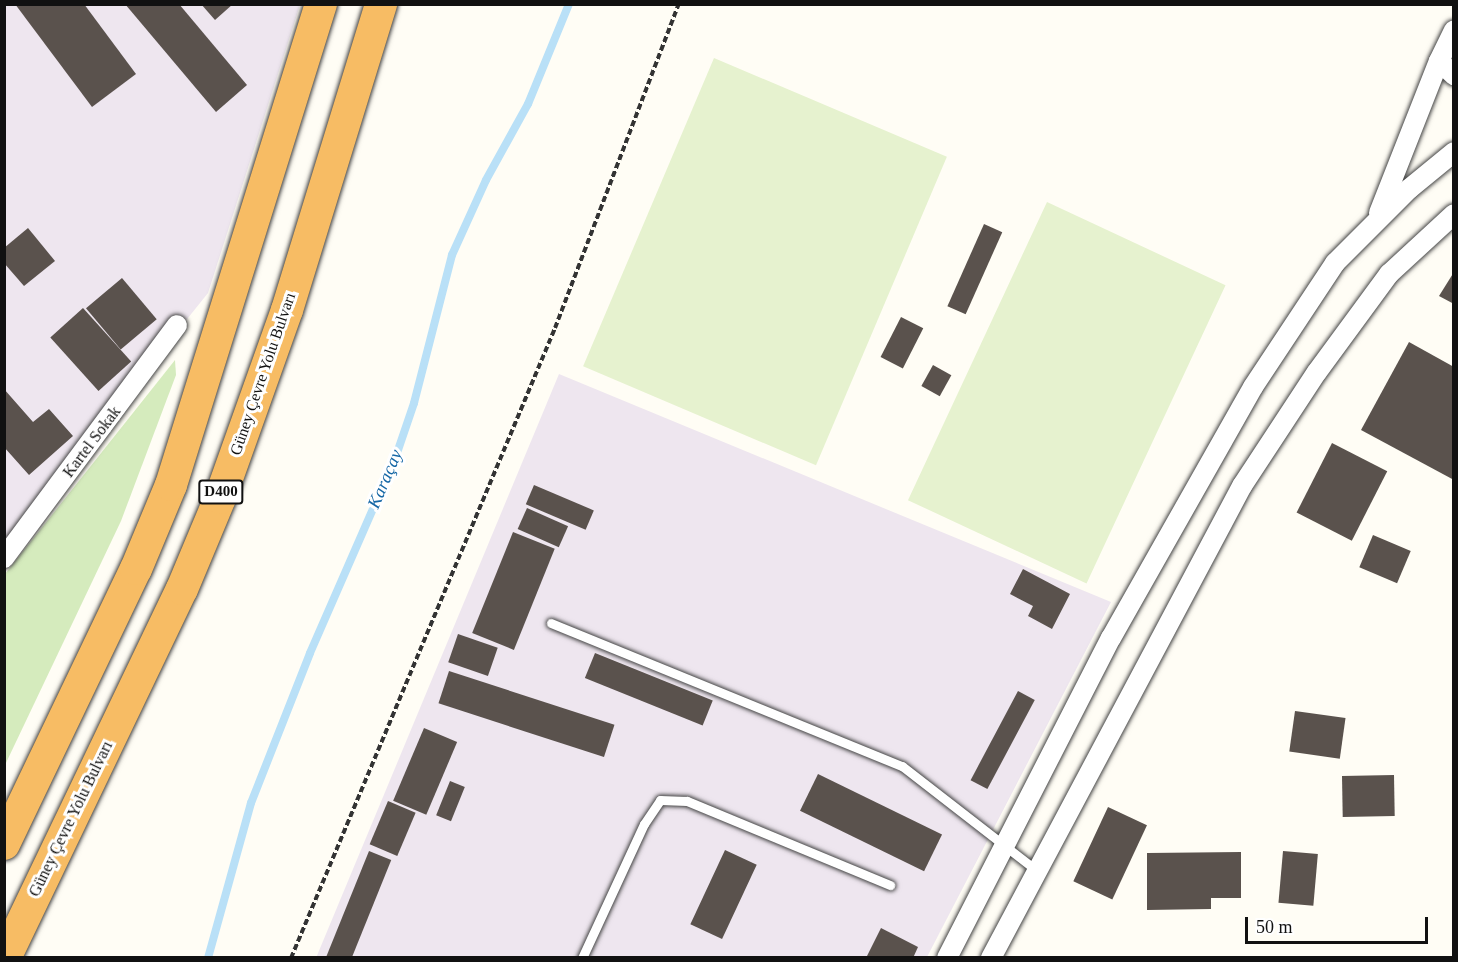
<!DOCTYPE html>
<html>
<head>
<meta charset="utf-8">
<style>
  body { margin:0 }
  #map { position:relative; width:1458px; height:962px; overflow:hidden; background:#fffdf5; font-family:Georgia,serif }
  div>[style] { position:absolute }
  .industrial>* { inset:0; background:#eee6ef }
  .green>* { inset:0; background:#d5ebbd }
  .pitch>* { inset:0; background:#e6f2cf; transform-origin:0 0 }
  .stream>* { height:8px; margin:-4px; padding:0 4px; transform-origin:4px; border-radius:4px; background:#b9e0f7 }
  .building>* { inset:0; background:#5a524d; transform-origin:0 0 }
  .path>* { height:4px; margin-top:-2px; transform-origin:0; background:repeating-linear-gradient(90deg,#333 0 6px,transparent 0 9px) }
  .roads { filter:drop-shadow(0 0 2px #444) drop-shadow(0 0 2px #444) }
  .service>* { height:9px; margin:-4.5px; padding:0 4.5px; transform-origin:4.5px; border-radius:4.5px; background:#fff }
  .minor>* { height:20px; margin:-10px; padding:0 10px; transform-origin:10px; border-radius:10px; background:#fff }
  .trunk>* { height:32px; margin:-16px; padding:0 16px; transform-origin:16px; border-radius:16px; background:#f7bc64 }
  span { translate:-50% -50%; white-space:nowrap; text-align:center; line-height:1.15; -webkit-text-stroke:6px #fff; paint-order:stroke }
  .shield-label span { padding:2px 4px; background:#fff; border:2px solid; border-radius:4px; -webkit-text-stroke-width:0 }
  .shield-label { font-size:15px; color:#111; font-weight:700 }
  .street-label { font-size:16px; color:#111 }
  .water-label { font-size:18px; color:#1768a6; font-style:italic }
  .frame { position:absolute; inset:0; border:6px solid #111; pointer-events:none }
  .scale { position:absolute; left:1245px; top:917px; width:183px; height:27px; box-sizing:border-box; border:3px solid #111; border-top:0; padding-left:8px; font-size:18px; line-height:21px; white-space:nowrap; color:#111; -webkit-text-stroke:4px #fff; paint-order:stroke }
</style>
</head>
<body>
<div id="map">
  <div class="industrial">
    <i style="clip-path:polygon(5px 5px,300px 5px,208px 293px,5px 546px)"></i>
    <i style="clip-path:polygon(559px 374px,1111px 602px,927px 957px,316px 958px)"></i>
  </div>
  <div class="green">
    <i style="clip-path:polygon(175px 360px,176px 375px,121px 521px,5px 765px,5px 574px)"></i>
  </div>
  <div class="pitch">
    <i style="left:714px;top:58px;width:253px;height:335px;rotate:23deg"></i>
    <i style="left:1047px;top:202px;width:197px;height:329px;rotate:25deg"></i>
  </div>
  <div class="stream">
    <i style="left:208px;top:958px;width:161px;rotate:-74.5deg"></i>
    <i style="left:251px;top:803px;width:161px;rotate:-68.5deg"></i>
    <i style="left:310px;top:653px;width:215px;rotate:-66.4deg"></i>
    <i style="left:396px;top:456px;width:56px;rotate:-71.2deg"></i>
    <i style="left:414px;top:403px;width:153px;rotate:-75.6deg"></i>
    <i style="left:452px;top:255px;width:82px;rotate:-65.6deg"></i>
    <i style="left:486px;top:180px;width:87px;rotate:-61.1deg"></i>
    <i style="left:528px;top:104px;width:108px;rotate:-67.7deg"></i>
  </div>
  <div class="building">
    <i style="clip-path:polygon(15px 4px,84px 4px,136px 74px,92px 107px)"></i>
    <i style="clip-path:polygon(125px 4px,179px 4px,247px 85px,216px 112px)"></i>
    <i style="clip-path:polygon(201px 4px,233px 4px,215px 20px)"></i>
    <i style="left:984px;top:224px;width:20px;height:90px;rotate:24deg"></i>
    <i style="clip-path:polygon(28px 228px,55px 261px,24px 286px,4px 263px,4px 248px)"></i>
    <i style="clip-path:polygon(1454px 272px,1454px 304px,1439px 296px)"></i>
    <i style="left:122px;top:278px;width:54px;height:47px;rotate:50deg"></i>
    <i style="left:83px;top:308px;width:72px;height:44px;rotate:48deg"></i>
    <i style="left:901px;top:317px;width:25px;height:45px;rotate:27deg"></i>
    <i style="clip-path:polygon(1409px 342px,1454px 367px,1454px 480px,1361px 430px)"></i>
    <i style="left:933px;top:365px;width:21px;height:24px;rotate:29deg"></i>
    <i style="clip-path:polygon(4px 389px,33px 422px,49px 409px,73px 436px,29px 475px,4px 447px)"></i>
    <i style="left:1332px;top:443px;width:62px;height:78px;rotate:27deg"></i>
    <i style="left:534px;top:485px;width:65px;height:21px;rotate:23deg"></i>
    <i style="left:527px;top:508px;width:45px;height:23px;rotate:24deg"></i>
    <i style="left:513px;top:532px;width:45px;height:109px;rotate:22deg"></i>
    <i style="left:1373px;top:535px;width:41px;height:35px;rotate:23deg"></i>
    <i style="clip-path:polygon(1023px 569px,1070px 594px,1052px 629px,1028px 616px,1033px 606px,1010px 594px)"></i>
    <i style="left:458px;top:634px;width:42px;height:30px;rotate:19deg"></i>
    <i style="left:595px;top:653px;width:127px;height:27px;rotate:22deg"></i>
    <i style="left:449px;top:671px;width:174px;height:34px;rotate:18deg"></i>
    <i style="left:1018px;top:691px;width:19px;height:101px;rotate:28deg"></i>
    <i style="left:1295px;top:711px;width:51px;height:41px;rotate:8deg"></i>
    <i style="left:424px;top:728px;width:36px;height:79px;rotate:23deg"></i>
    <i style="left:818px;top:774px;width:138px;height:41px;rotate:26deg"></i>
    <i style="left:1394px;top:775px;width:41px;height:52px;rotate:89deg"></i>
    <i style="left:450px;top:781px;width:16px;height:37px;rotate:22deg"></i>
    <i style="left:388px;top:801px;width:30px;height:47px;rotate:23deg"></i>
    <i style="left:1108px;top:807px;width:43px;height:82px;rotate:25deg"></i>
    <i style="left:725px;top:850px;width:35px;height:82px;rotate:25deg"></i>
    <i style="left:369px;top:851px;width:24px;height:116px;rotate:22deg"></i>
    <i style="left:1283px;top:851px;width:35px;height:52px;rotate:5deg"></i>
    <i style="clip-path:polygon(1241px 852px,1241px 898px,1211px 898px,1211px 909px,1147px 910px,1147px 853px)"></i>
    <i style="clip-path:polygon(881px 928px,918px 947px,913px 958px,866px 958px)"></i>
  </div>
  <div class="path">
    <i style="left:291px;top:958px;width:683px;rotate:-67.26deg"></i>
    <i style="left:555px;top:328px;width:347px;rotate:-69.1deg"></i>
  </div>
  <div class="roads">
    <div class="service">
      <i style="left:551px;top:623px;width:379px;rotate:22.2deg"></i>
      <i style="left:902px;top:766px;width:170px;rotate:37.8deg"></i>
      <i style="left:582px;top:958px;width:148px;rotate:-65.2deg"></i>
      <i style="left:644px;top:824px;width:29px;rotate:-56deg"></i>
      <i style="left:660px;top:800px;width:27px;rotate:2deg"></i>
      <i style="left:687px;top:801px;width:220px;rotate:22.5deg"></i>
    </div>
    <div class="minor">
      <i style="left:1439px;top:61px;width:34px;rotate:-64deg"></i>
      <i style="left:1379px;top:213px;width:163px;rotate:-68.5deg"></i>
      <i style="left:1439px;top:61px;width:21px;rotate:43deg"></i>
      <i style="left:4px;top:558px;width:290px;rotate:-53.4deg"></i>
      <i style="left:947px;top:958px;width:360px;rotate:-62.9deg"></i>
      <i style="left:1111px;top:638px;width:288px;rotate:-60.5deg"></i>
      <i style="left:1253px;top:387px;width:149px;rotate:-56.5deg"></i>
      <i style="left:1335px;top:263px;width:105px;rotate:-45deg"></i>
      <i style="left:1409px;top:189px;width:58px;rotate:-39.4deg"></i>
      <i style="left:991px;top:958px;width:535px;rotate:-62deg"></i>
      <i style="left:1242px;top:486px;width:136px;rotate:-56.7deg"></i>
      <i style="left:1317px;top:372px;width:122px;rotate:-53.7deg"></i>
      <i style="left:1389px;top:274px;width:88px;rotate:-42.7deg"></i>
    </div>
    <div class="trunk">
      <i style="left:4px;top:844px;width:305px;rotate:-64.4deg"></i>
      <i style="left:136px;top:569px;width:91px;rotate:-67.4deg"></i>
      <i style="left:171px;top:485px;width:504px;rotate:-72.68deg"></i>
      <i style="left:5px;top:958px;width:409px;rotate:-64.4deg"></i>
      <i style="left:182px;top:589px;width:99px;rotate:-67.3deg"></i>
      <i style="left:220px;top:498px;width:200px;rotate:-70.4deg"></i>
      <i style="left:287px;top:310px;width:320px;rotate:-72.9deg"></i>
    </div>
  </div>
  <div class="shield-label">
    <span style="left:221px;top:492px">D400</span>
  </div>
  <div class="street-label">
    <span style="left:263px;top:374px;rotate:-71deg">Güney Çevre Yolu Bulvarı</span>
    <span style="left:92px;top:442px;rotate:-53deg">Kartel Sokak</span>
    <span style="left:71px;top:819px;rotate:-64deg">Güney Çevre Yolu Bulvarı</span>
  </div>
  <div class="water-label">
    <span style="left:385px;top:479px;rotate:-67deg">Karaçay</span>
  </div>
  <div class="frame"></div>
  <div class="scale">50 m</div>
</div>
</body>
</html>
